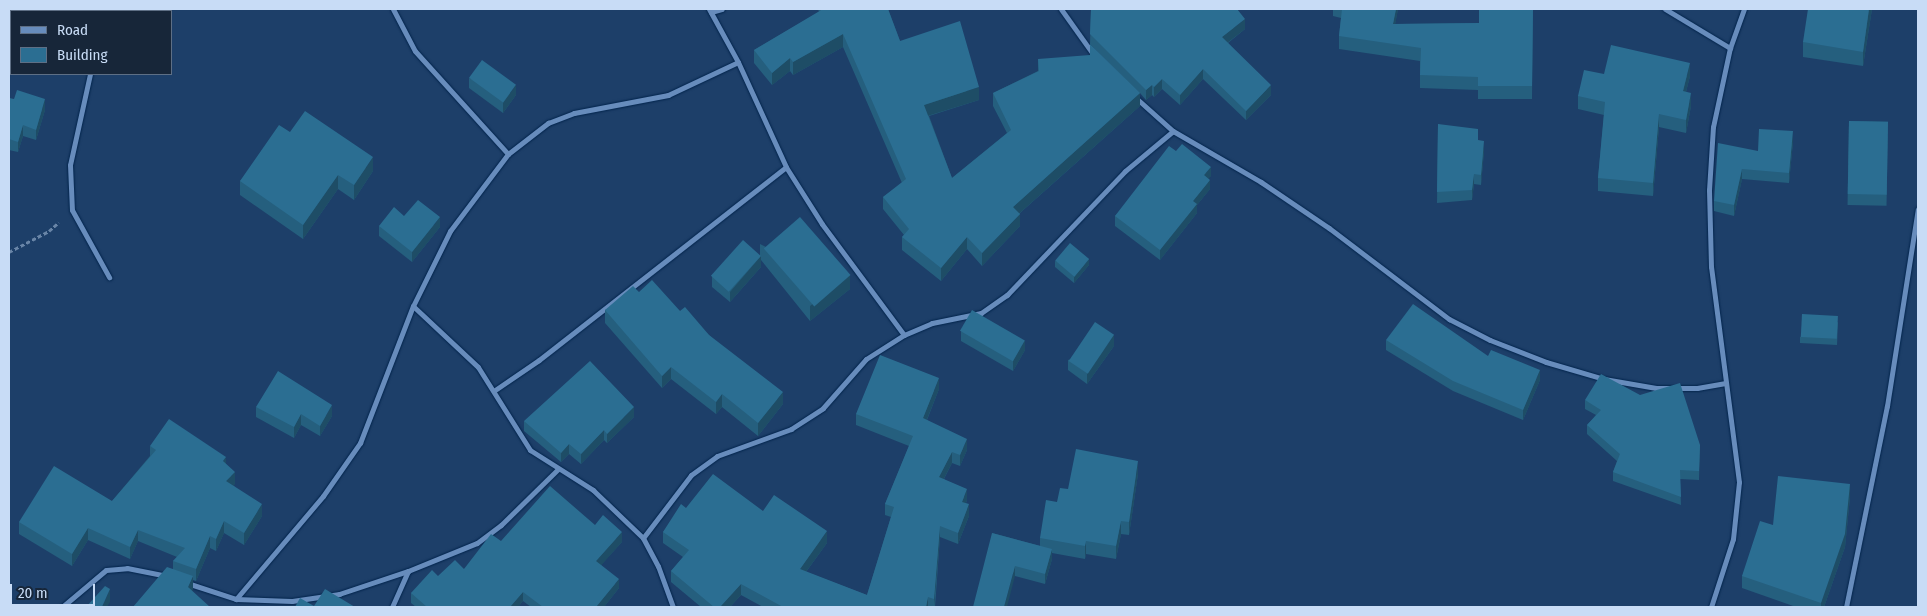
<!DOCTYPE html>
<html>
<head>
<meta charset="utf-8">
<style>
  body { margin:0 }
  #map { position:relative; width:1927px; height:616px; overflow:hidden; background:#1d3f69; font-family:"Fira Sans Condensed",sans-serif }
  div>[style] { position:absolute }
  .path>* { height:3px; margin-top:-1.5px; transform-origin:0; background:repeating-linear-gradient(90deg,#6985a7 0 4px,transparent 0 6.5px) }
  .roads { filter:drop-shadow(0 0 1px #02244c) drop-shadow(0 0 1px #02244c) }
  .minor>* { height:5px; margin:-2.5px; padding:0 2.5px; transform-origin:2.5px; border-radius:2.5px; background:#678cbc }
  .wall>* { inset:0; background:#255f7e; transform-origin:0 0 }
  .shaded-wall>* { inset:0; background:#1e4d66 }
  .building>* { inset:0; background:#2b6e92; transform-origin:0 0 }
  span { translate:-50% -50%; white-space:nowrap; text-align:center; line-height:1.15; -webkit-text-stroke:5px #172639; paint-order:stroke }
  .frame { position:absolute; inset:0; border:10px solid #c8dcf6; pointer-events:none }
  .legend { position:absolute; left:10px; top:10px; width:162px; height:65px; box-sizing:border-box; background:#172639; border:1px solid #5e6f85; margin:0; padding:6px 9px; list-style:none; font-size:15px; color:#c8dcf6 }
  .legend li { display:flex; align-items:center; gap:10px; height:25px }
  .legend b { width:25px; border:1px solid #5e6f85 }
  .scale { position:absolute; left:10px; top:584px; width:85px; height:22px; box-sizing:border-box; border:2px solid #c8dcf6; border-top:0; padding-left:6px; font-size:15px; line-height:18px; white-space:nowrap; color:#c8dcf6; -webkit-text-stroke:4px #172639; paint-order:stroke }
</style>
</head>
<body>
<div id="map">
  <div class="path">
    <i style="left:9px;top:252px;width:45px;rotate:-27.7deg"></i>
    <i style="left:49px;top:231px;width:13px;rotate:-42deg"></i>
  </div>
  <div class="roads">
    <div class="minor">
      <i style="left:393px;top:9px;width:47px;rotate:62.4deg"></i>
      <i style="left:415px;top:51px;width:139px;rotate:47.9deg"></i>
      <i style="left:709px;top:9px;width:60px;rotate:61.3deg"></i>
      <i style="left:738px;top:62px;width:115px;rotate:65.4deg"></i>
      <i style="left:786px;top:167px;width:67px;rotate:57.7deg"></i>
      <i style="left:822px;top:224px;width:138px;rotate:53.5deg"></i>
      <i style="left:1061px;top:9px;width:55px;rotate:54.6deg"></i>
      <i style="left:1665px;top:9px;width:76px;rotate:31deg"></i>
      <i style="left:111px;top:11px;width:2px;rotate:-90deg"></i>
      <i style="left:711px;top:12px;width:11px;rotate:-15deg"></i>
      <i style="left:90px;top:74px;width:93px;rotate:102.4deg"></i>
      <i style="left:70px;top:165px;width:45px;rotate:87.5deg"></i>
      <i style="left:72px;top:210px;width:77px;rotate:61.1deg"></i>
      <i style="left:1136px;top:98px;width:50px;rotate:41.7deg"></i>
      <i style="left:1173px;top:131px;width:102px;rotate:30.1deg"></i>
      <i style="left:1261px;top:182px;width:82px;rotate:34.1deg"></i>
      <i style="left:1329px;top:228px;width:151px;rotate:37.2deg"></i>
      <i style="left:1449px;top:319px;width:46px;rotate:27.1deg"></i>
      <i style="left:1490px;top:340px;width:60px;rotate:21.4deg"></i>
      <i style="left:1546px;top:362px;width:60px;rotate:16.3deg"></i>
      <i style="left:1604px;top:379px;width:53px;rotate:9.8deg"></i>
      <i style="left:1656px;top:388px;width:41px"></i>
      <i style="left:1697px;top:388px;width:29px;rotate:-10deg"></i>
      <i style="left:413px;top:306px;width:89px;rotate:43.2deg"></i>
      <i style="left:478px;top:367px;width:98px;rotate:57.9deg"></i>
      <i style="left:530px;top:450px;width:75px;rotate:32.4deg"></i>
      <i style="left:593px;top:490px;width:69px;rotate:43.8deg"></i>
      <i style="left:643px;top:538px;width:32px;rotate:62deg"></i>
      <i style="left:658px;top:566px;width:44px;rotate:69.9deg"></i>
      <i style="left:495px;top:390px;width:53px;rotate:-34.3deg"></i>
      <i style="left:539px;top:360px;width:313px;rotate:-38deg"></i>
      <i style="left:643px;top:538px;width:79px;rotate:-52.7deg"></i>
      <i style="left:691px;top:475px;width:32px;rotate:-36deg"></i>
      <i style="left:717px;top:456px;width:79px;rotate:-20deg"></i>
      <i style="left:791px;top:429px;width:38px;rotate:-33deg"></i>
      <i style="left:823px;top:408px;width:65px;rotate:-48.7deg"></i>
      <i style="left:866px;top:359px;width:45px;rotate:-32.3deg"></i>
      <i style="left:904px;top:335px;width:30px;rotate:-23deg"></i>
      <i style="left:932px;top:323px;width:50px;rotate:-11.5deg"></i>
      <i style="left:981px;top:313px;width:32px;rotate:-35deg"></i>
      <i style="left:1007px;top:295px;width:171px;rotate:-46.4deg"></i>
      <i style="left:1125px;top:171px;width:62px;rotate:-39.8deg"></i>
      <i style="left:187px;top:583px;width:52px;rotate:18.1deg"></i>
      <i style="left:236px;top:599px;width:56px;rotate:2deg"></i>
      <i style="left:292px;top:601px;width:48px;rotate:-8.5deg"></i>
      <i style="left:339px;top:594px;width:73px;rotate:-18.4deg"></i>
      <i style="left:408px;top:571px;width:74px;rotate:-22.1deg"></i>
      <i style="left:477px;top:543px;width:30px;rotate:-37deg"></i>
      <i style="left:501px;top:525px;width:80px;rotate:-44.5deg"></i>
      <i style="left:236px;top:599px;width:135px;rotate:-49.8deg"></i>
      <i style="left:323px;top:496px;width:65px;rotate:-55.1deg"></i>
      <i style="left:360px;top:443px;width:147px;rotate:-68.9deg"></i>
      <i style="left:413px;top:306px;width:84px;rotate:-63.7deg"></i>
      <i style="left:450px;top:231px;width:96px;rotate:-53deg"></i>
      <i style="left:508px;top:154px;width:51px;rotate:-37.8deg"></i>
      <i style="left:548px;top:123px;width:28px;rotate:-21deg"></i>
      <i style="left:574px;top:113px;width:96px;rotate:-10.8deg"></i>
      <i style="left:668px;top:95px;width:77px;rotate:-25.2deg"></i>
      <i style="left:62px;top:607px;width:57px;rotate:-40.1deg"></i>
      <i style="left:106px;top:570px;width:21px;rotate:-5deg"></i>
      <i style="left:127px;top:568px;width:41px;rotate:11.3deg"></i>
      <i style="left:392px;top:607px;width:39px;rotate:-66deg"></i>
      <i style="left:1711px;top:607px;width:71px;rotate:-72.1deg"></i>
      <i style="left:1733px;top:539px;width:57px;rotate:-84deg"></i>
      <i style="left:1739px;top:482px;width:217px;rotate:-97.4deg"></i>
      <i style="left:1711px;top:267px;width:77px;rotate:-91.5deg"></i>
      <i style="left:1709px;top:190px;width:63px;rotate:-86.4deg"></i>
      <i style="left:1713px;top:127px;width:81px;rotate:-77.9deg"></i>
      <i style="left:1730px;top:48px;width:41px;rotate:-70.3deg"></i>
      <i style="left:1846px;top:607px;width:205px;rotate:-78.5deg"></i>
      <i style="left:1887px;top:406px;width:199px;rotate:-81.1deg"></i>
    </div>
  </div>
  <div class="wall">
    <i style="clip-path:polygon(818px 9px,888px 9px,900px 41px,979px 100px,929px 116px,952px 178px,1007px 133px,993px 106px,993px 93px,1038px 71px,1038px 59px,1136px 90px,1090px 44px,1091px 9px,1245px 29px,1228px 43px,1271px 95px,1246px 120px,1203px 79px,1180px 105px,1162px 89px,1154px 97px,1152px 95px,1146px 100px,1140px 93px,1140px 106px,1020px 213px,1020px 226px,982px 266px,967px 249px,941px 281px,902px 250px,902px 237px,904px 235px,883px 209px,883px 197px,902px 183px,843px 47px,793px 75px,790px 71px,772px 85px,754px 63px,754px 50px,819px 12px)"></i>
    <i style="clip-path:polygon(1333px 9px,1398px 9px,1395px 24px,1479px 23px,1533px 9px,1532px 99px,1478px 99px,1478px 90px,1420px 88px,1420px 61px,1339px 49px,1339px 36px,1341px 18px,1333px 16px)"></i>
    <i style="clip-path:polygon(1872px 9px,1863px 66px,1803px 57px,1803px 42px)"></i>
    <i style="clip-path:polygon(1604px 74px,1690px 76px,1686px 92px,1691px 106px,1686px 133px,1659px 127px,1653px 196px,1598px 191px,1598px 178px,1604px 115px,1578px 109px,1578px 96px)"></i>
    <i style="clip-path:polygon(469px 78px,516px 95px,503px 113px,469px 88px)"></i>
    <i style="clip-path:polygon(9px 98px,45px 110px,36px 140px,23px 136px,18px 152px,9px 150px)"></i>
    <i style="left:1849px;top:121px;width:39px;height:84px;rotate:1deg"></i>
    <i style="clip-path:polygon(1438px 124px,1478px 140px,1484px 151px,1481px 185px,1474px 184px,1472px 200px,1437px 203px)"></i>
    <i style="clip-path:polygon(290px 132px,373px 171px,354px 200px,338px 189px,303px 239px,240px 195px,240px 181px)"></i>
    <i style="clip-path:polygon(1793px 142px,1789px 183px,1742px 179px,1734px 216px,1714px 211px,1714px 201px,1758px 151px)"></i>
    <i style="clip-path:polygon(1176px 151px,1211px 176px,1208px 178px,1210px 189px,1197px 205px,1197px 213px,1160px 260px,1115px 226px,1115px 216px)"></i>
    <i style="clip-path:polygon(404px 216px,440px 227px,412px 262px,379px 236px,379px 226px)"></i>
    <i style="clip-path:polygon(760px 244px,850px 289px,810px 321px,761px 260px,761px 267px,730px 302px,712px 287px,712px 276px,760px 256px)"></i>
    <i style="clip-path:polygon(1055px 261px,1089px 265px,1074px 283px,1055px 267px)"></i>
    <i style="clip-path:polygon(639px 292px,680px 311px,709px 335px,783px 404px,758px 436px,722px 407px,716px 414px,671px 379px,662px 388px,605px 323px,605px 310px)"></i>
    <i style="clip-path:polygon(1838px 322px,1837px 345px,1800px 343px,1800px 337px)"></i>
    <i style="clip-path:polygon(961px 331px,1025px 350px,1013px 371px,961px 341px)"></i>
    <i style="clip-path:polygon(1386px 340px,1488px 356px,1540px 380px,1523px 420px,1453px 391px,1386px 350px)"></i>
    <i style="clip-path:polygon(1114px 346px,1087px 384px,1068px 370px,1068px 360px)"></i>
    <i style="clip-path:polygon(939px 389px,927px 420px,967px 450px,960px 466px,952px 463px,944px 479px,967px 500px,966px 503px,969px 516px,958px 544px,940px 537px,935px 607px,763px 607px,741px 595px,730px 607px,701px 607px,671px 582px,671px 571px,683px 557px,663px 543px,663px 532px,686px 508px,763px 511px,827px 543px,806px 572px,867px 595px,891px 517px,885px 515px,885px 504px,909px 446px,856px 425px,856px 414px)"></i>
    <i style="clip-path:polygon(1585px 400px,1700px 445px,1699px 480px,1680px 479px,1681px 505px,1613px 481px,1613px 472px,1617px 461px,1587px 434px,1587px 425px,1596px 415px,1585px 409px)"></i>
    <i style="clip-path:polygon(256px 407px,332px 416px,320px 436px,301px 425px,294px 438px,256px 417px)"></i>
    <i style="clip-path:polygon(634px 417px,607px 443px,604px 440px,581px 464px,569px 454px,561px 462px,524px 431px,524px 421px)"></i>
    <i style="clip-path:polygon(150px 446px,226px 464px,235px 484px,233px 485px,262px 516px,244px 545px,224px 533px,216px 551px,210px 548px,196px 581px,193px 580px,193px 589px,133px 607px,173px 569px,173px 561px,177px 557px,138px 541px,130px 559px,88px 540px,72px 566px,19px 534px,19px 522px,112px 501px,150px 456px)"></i>
    <i style="clip-path:polygon(1138px 474px,1129px 535px,1121px 534px,1116px 559px,1086px 554px,1085px 559px,1052px 553px,1052px 559px,1045px 584px,1015px 576px,992px 533px,1040px 546px,1040px 538px,1057px 502px,1068px 489px)"></i>
    <i style="clip-path:polygon(1850px 497px,1845px 547px,1824px 607px,1796px 607px,1742px 588px,1742px 576px,1773px 525px)"></i>
    <i style="clip-path:polygon(595px 525px,622px 542px,601px 565px,619px 588px,604px 607px,531px 607px,523px 601px,518px 607px,416px 607px,411px 603px,411px 593px,438px 576px,464px 569px,501px 541px)"></i>
  </div>
  <div class="shaded-wall">
    <i style="clip-path:polygon(1396px 9px,1398px 9px,1393px 37px,1393px 24px)"></i>
    <i style="clip-path:polygon(1869px 9px,1872px 9px,1863px 66px,1863px 52px)"></i>
    <i style="clip-path:polygon(1245px 19px,1245px 29px,1222px 47px,1222px 37px)"></i>
    <i style="clip-path:polygon(843px 34px,843px 47px,793px 75px,793px 62px)"></i>
    <i style="clip-path:polygon(790px 58px,790px 71px,772px 85px,772px 73px)"></i>
    <i style="clip-path:polygon(1690px 63px,1690px 76px,1683px 104px,1683px 91px)"></i>
    <i style="clip-path:polygon(1203px 69px,1203px 79px,1180px 105px,1180px 95px)"></i>
    <i style="clip-path:polygon(1162px 79px,1162px 89px,1154px 97px,1154px 87px)"></i>
    <i style="clip-path:polygon(516px 85px,516px 95px,503px 113px,503px 103px)"></i>
    <i style="clip-path:polygon(1152px 85px,1152px 95px,1146px 100px,1146px 90px)"></i>
    <i style="clip-path:polygon(1271px 85px,1271px 95px,1246px 120px,1246px 111px)"></i>
    <i style="clip-path:polygon(979px 87px,979px 100px,924px 117px,924px 105px)"></i>
    <i style="clip-path:polygon(1140px 93px,1140px 106px,1013px 219px,1013px 207px)"></i>
    <i style="clip-path:polygon(1691px 93px,1691px 106px,1686px 133px,1686px 120px)"></i>
    <i style="clip-path:polygon(45px 99px,45px 110px,36px 140px,36px 130px)"></i>
    <i style="clip-path:polygon(1659px 114px,1659px 127px,1653px 196px,1653px 183px)"></i>
    <i style="clip-path:polygon(23px 125px,23px 136px,18px 152px,18px 142px)"></i>
    <i style="clip-path:polygon(1793px 131px,1793px 142px,1789px 183px,1789px 173px)"></i>
    <i style="clip-path:polygon(1484px 141px,1484px 151px,1481px 185px,1481px 175px)"></i>
    <i style="clip-path:polygon(373px 157px,373px 171px,354px 200px,354px 185px)"></i>
    <i style="clip-path:polygon(1211px 167px,1211px 176px,1204px 184px,1204px 175px)"></i>
    <i style="clip-path:polygon(1742px 169px,1742px 179px,1734px 216px,1734px 205px)"></i>
    <i style="clip-path:polygon(1474px 174px,1474px 184px,1472px 200px,1472px 190px)"></i>
    <i style="clip-path:polygon(338px 175px,338px 189px,303px 239px,303px 225px)"></i>
    <i style="clip-path:polygon(1210px 180px,1210px 189px,1197px 205px,1197px 213px,1160px 260px,1160px 250px,1193px 201px)"></i>
    <i style="clip-path:polygon(1020px 214px,1020px 226px,982px 266px,982px 253px)"></i>
    <i style="clip-path:polygon(440px 217px,440px 227px,412px 262px,412px 252px)"></i>
    <i style="clip-path:polygon(967px 237px,967px 249px,941px 281px,941px 268px)"></i>
    <i style="clip-path:polygon(761px 256px,761px 267px,730px 302px,730px 292px)"></i>
    <i style="clip-path:polygon(1089px 259px,1089px 265px,1074px 283px,1074px 277px)"></i>
    <i style="clip-path:polygon(850px 275px,850px 289px,810px 321px,810px 306px)"></i>
    <i style="clip-path:polygon(1114px 335px,1114px 346px,1087px 384px,1087px 373px)"></i>
    <i style="clip-path:polygon(1025px 340px,1025px 350px,1013px 371px,1013px 361px)"></i>
    <i style="clip-path:polygon(671px 367px,671px 379px,662px 388px,662px 376px)"></i>
    <i style="clip-path:polygon(1540px 370px,1540px 380px,1523px 420px,1523px 410px)"></i>
    <i style="clip-path:polygon(939px 378px,939px 389px,923px 429px,923px 418px)"></i>
    <i style="clip-path:polygon(783px 392px,783px 404px,758px 436px,758px 423px)"></i>
    <i style="clip-path:polygon(722px 394px,722px 407px,716px 414px,716px 402px)"></i>
    <i style="clip-path:polygon(332px 405px,332px 416px,320px 436px,320px 426px)"></i>
    <i style="clip-path:polygon(634px 407px,634px 417px,607px 443px,607px 434px)"></i>
    <i style="clip-path:polygon(301px 414px,301px 425px,294px 438px,294px 427px)"></i>
    <i style="clip-path:polygon(604px 430px,604px 440px,581px 464px,581px 454px)"></i>
    <i style="clip-path:polygon(967px 439px,967px 450px,960px 466px,960px 455px)"></i>
    <i style="clip-path:polygon(569px 444px,569px 454px,561px 462px,561px 453px)"></i>
    <i style="clip-path:polygon(952px 452px,952px 463px,939px 488px,939px 477px)"></i>
    <i style="clip-path:polygon(226px 457px,226px 469px,223px 461px)"></i>
    <i style="clip-path:polygon(1138px 461px,1138px 474px,1129px 535px,1129px 522px)"></i>
    <i style="clip-path:polygon(235px 472px,235px 484px,226px 493px,226px 481px)"></i>
    <i style="clip-path:polygon(1850px 484px,1850px 497px,1845px 547px,1824px 607px,1821px 607px,1821px 603px)"></i>
    <i style="clip-path:polygon(967px 489px,967px 500px,962px 513px,962px 502px)"></i>
    <i style="clip-path:polygon(262px 504px,262px 516px,244px 545px,244px 533px)"></i>
    <i style="clip-path:polygon(969px 504px,969px 516px,958px 544px,958px 533px)"></i>
    <i style="clip-path:polygon(224px 521px,224px 533px,216px 551px,216px 539px)"></i>
    <i style="clip-path:polygon(1121px 521px,1121px 534px,1116px 559px,1116px 546px)"></i>
    <i style="clip-path:polygon(940px 526px,940px 537px,934px 607px,934px 599px)"></i>
    <i style="clip-path:polygon(88px 528px,88px 540px,72px 566px,72px 554px)"></i>
    <i style="clip-path:polygon(138px 530px,138px 541px,130px 559px,130px 547px)"></i>
    <i style="clip-path:polygon(827px 531px,827px 543px,800px 580px,800px 569px)"></i>
    <i style="clip-path:polygon(622px 532px,622px 542px,596px 571px,596px 561px)"></i>
    <i style="clip-path:polygon(210px 536px,210px 548px,196px 581px,196px 569px)"></i>
    <i style="clip-path:polygon(1086px 541px,1086px 554px,1085px 559px,1085px 546px)"></i>
    <i style="clip-path:polygon(1052px 549px,1052px 559px,1045px 584px,1045px 574px)"></i>
    <i style="clip-path:polygon(1015px 566px,1015px 576px,1007px 607px,1004px 607px)"></i>
    <i style="clip-path:polygon(193px 576px,193px 589px,188px 601px,188px 587px)"></i>
    <i style="clip-path:polygon(619px 579px,619px 588px,604px 607px,596px 607px)"></i>
    <i style="clip-path:polygon(741px 584px,741px 595px,730px 607px,720px 607px)"></i>
    <i style="clip-path:polygon(110px 589px,110px 602px,107px 607px,102px 607px)"></i>
    <i style="clip-path:polygon(523px 592px,523px 601px,518px 607px,510px 607px)"></i>
    <i style="clip-path:polygon(928px 597px,928px 607px,926px 607px)"></i>
  </div>
  <div class="building">
    <i style="clip-path:polygon(822px 9px,888px 9px,900px 41px,960px 21px,979px 87px,924px 105px,952px 178px,1011px 130px,993px 93px,1039px 71px,1038px 59px,1090px 55px,1090px 44px,1140px 93px,1013px 207px,1020px 214px,982px 253px,967px 237px,941px 268px,902px 237px,909px 229px,883px 197px,906px 179px,843px 34px,793px 62px,790px 58px,772px 73px,754px 50px,823px 9px)"></i>
    <i style="clip-path:polygon(1091px 9px,1237px 9px,1245px 19px,1222px 37px,1271px 85px,1246px 111px,1203px 69px,1180px 95px,1162px 79px,1154px 87px,1152px 85px,1146px 90px,1090px 34px)"></i>
    <i style="clip-path:polygon(1342px 9px,1396px 9px,1393px 24px,1479px 23px,1479px 9px,1533px 9px,1532px 86px,1478px 86px,1478px 77px,1420px 75px,1421px 48px,1339px 36px)"></i>
    <i style="clip-path:polygon(1808px 9px,1869px 9px,1863px 52px,1803px 42px)"></i>
    <i style="clip-path:polygon(1611px 45px,1690px 63px,1683px 91px,1691px 93px,1686px 120px,1659px 114px,1653px 183px,1598px 178px,1605px 102px,1578px 96px,1584px 70px,1604px 74px)"></i>
    <i style="left:482px;top:60px;width:42px;height:22px;rotate:36deg"></i>
    <i style="clip-path:polygon(17px 90px,45px 99px,36px 130px,23px 125px,18px 142px,9px 139px,9px 98px,14px 99px)"></i>
    <i style="clip-path:polygon(305px 111px,373px 157px,354px 185px,338px 175px,303px 225px,240px 181px,279px 125px,290px 132px)"></i>
    <i style="left:1849px;top:121px;width:39px;height:73px;rotate:1deg"></i>
    <i style="clip-path:polygon(1438px 124px,1478px 129px,1478px 140px,1484px 141px,1481px 175px,1474px 174px,1472px 190px,1437px 192px)"></i>
    <i style="clip-path:polygon(1759px 129px,1793px 131px,1789px 173px,1742px 169px,1734px 205px,1714px 201px,1718px 143px,1758px 151px)"></i>
    <i style="clip-path:polygon(1182px 144px,1211px 167px,1204px 175px,1210px 180px,1193px 201px,1197px 204px,1160px 250px,1115px 216px,1169px 146px,1176px 151px)"></i>
    <i style="clip-path:polygon(418px 200px,440px 217px,412px 252px,379px 226px,394px 207px,404px 216px)"></i>
    <i style="left:800px;top:217px;width:77px;height:48px;rotate:49deg"></i>
    <i style="left:743px;top:240px;width:24px;height:48px;rotate:42deg"></i>
    <i style="left:1070px;top:243px;width:25px;height:23px;rotate:40deg"></i>
    <i style="clip-path:polygon(652px 280px,680px 311px,685px 307px,709px 335px,783px 392px,758px 423px,722px 394px,716px 402px,671px 367px,662px 376px,605px 310px,633px 286px,639px 292px)"></i>
    <i style="clip-path:polygon(1413px 304px,1488px 356px,1491px 350px,1540px 370px,1523px 410px,1453px 381px,1386px 340px)"></i>
    <i style="left:972px;top:310px;width:61px;height:24px;rotate:30deg"></i>
    <i style="left:1802px;top:314px;width:36px;height:23px;rotate:3deg"></i>
    <i style="left:1095px;top:322px;width:23px;height:47px;rotate:34deg"></i>
    <i style="clip-path:polygon(880px 355px,939px 378px,923px 418px,967px 439px,960px 455px,952px 452px,939px 477px,967px 489px,962px 502px,969px 504px,958px 533px,940px 526px,934px 599px,928px 597px,926px 607px,783px 607px,741px 584px,720px 607px,714px 607px,671px 571px,689px 550px,663px 532px,681px 504px,686px 508px,713px 474px,763px 511px,774px 495px,827px 531px,800px 569px,867px 595px,894px 507px,885px 504px,913px 436px,856px 414px)"></i>
    <i style="clip-path:polygon(590px 361px,634px 407px,607px 434px,604px 430px,581px 454px,569px 444px,561px 453px,524px 421px)"></i>
    <i style="clip-path:polygon(278px 371px,332px 405px,320px 426px,301px 414px,294px 427px,256px 407px)"></i>
    <i style="clip-path:polygon(1601px 374px,1640px 395px,1680px 383px,1700px 445px,1699px 471px,1680px 470px,1681px 497px,1613px 472px,1620px 454px,1587px 425px,1601px 410px,1585px 400px)"></i>
    <i style="clip-path:polygon(169px 419px,226px 457px,223px 461px,235px 472px,226px 481px,262px 504px,244px 533px,224px 521px,216px 539px,210px 536px,196px 569px,173px 561px,185px 548px,138px 530px,130px 547px,88px 528px,72px 554px,19px 522px,54px 466px,112px 501px,156px 450px,150px 446px)"></i>
    <i style="clip-path:polygon(1076px 449px,1138px 461px,1129px 522px,1121px 521px,1116px 546px,1086px 541px,1085px 546px,1040px 538px,1046px 500px,1057px 502px,1060px 488px,1068px 489px)"></i>
    <i style="clip-path:polygon(1778px 476px,1850px 484px,1845px 534px,1821px 603px,1742px 576px,1760px 521px,1773px 525px)"></i>
    <i style="clip-path:polygon(550px 486px,595px 525px,603px 515px,622px 532px,596px 561px,619px 579px,596px 607px,543px 607px,523px 592px,510px 607px,427px 607px,411px 593px,432px 570px,438px 576px,455px 560px,464px 569px,491px 534px,501px 541px)"></i>
    <i style="clip-path:polygon(992px 533px,1052px 549px,1045px 574px,1015px 566px,1004px 607px,973px 607px)"></i>
    <i style="clip-path:polygon(167px 567px,193px 576px,188px 587px,210px 607px,133px 607px)"></i>
    <i style="clip-path:polygon(105px 586px,110px 589px,102px 607px,86px 607px)"></i>
    <i style="clip-path:polygon(325px 589px,355px 607px,295px 607px,300px 598px,314px 606px)"></i>
  </div>
  <div class="frame"></div>
  <ul class="legend">
  <li><b style="height:6px;background:#678cbc"></b>Road</li>
  <li><b style="height:14px;background:#2b6e92"></b>Building</li>
  </ul>
  <div class="scale">20 m</div>
</div>
</body>
</html>
